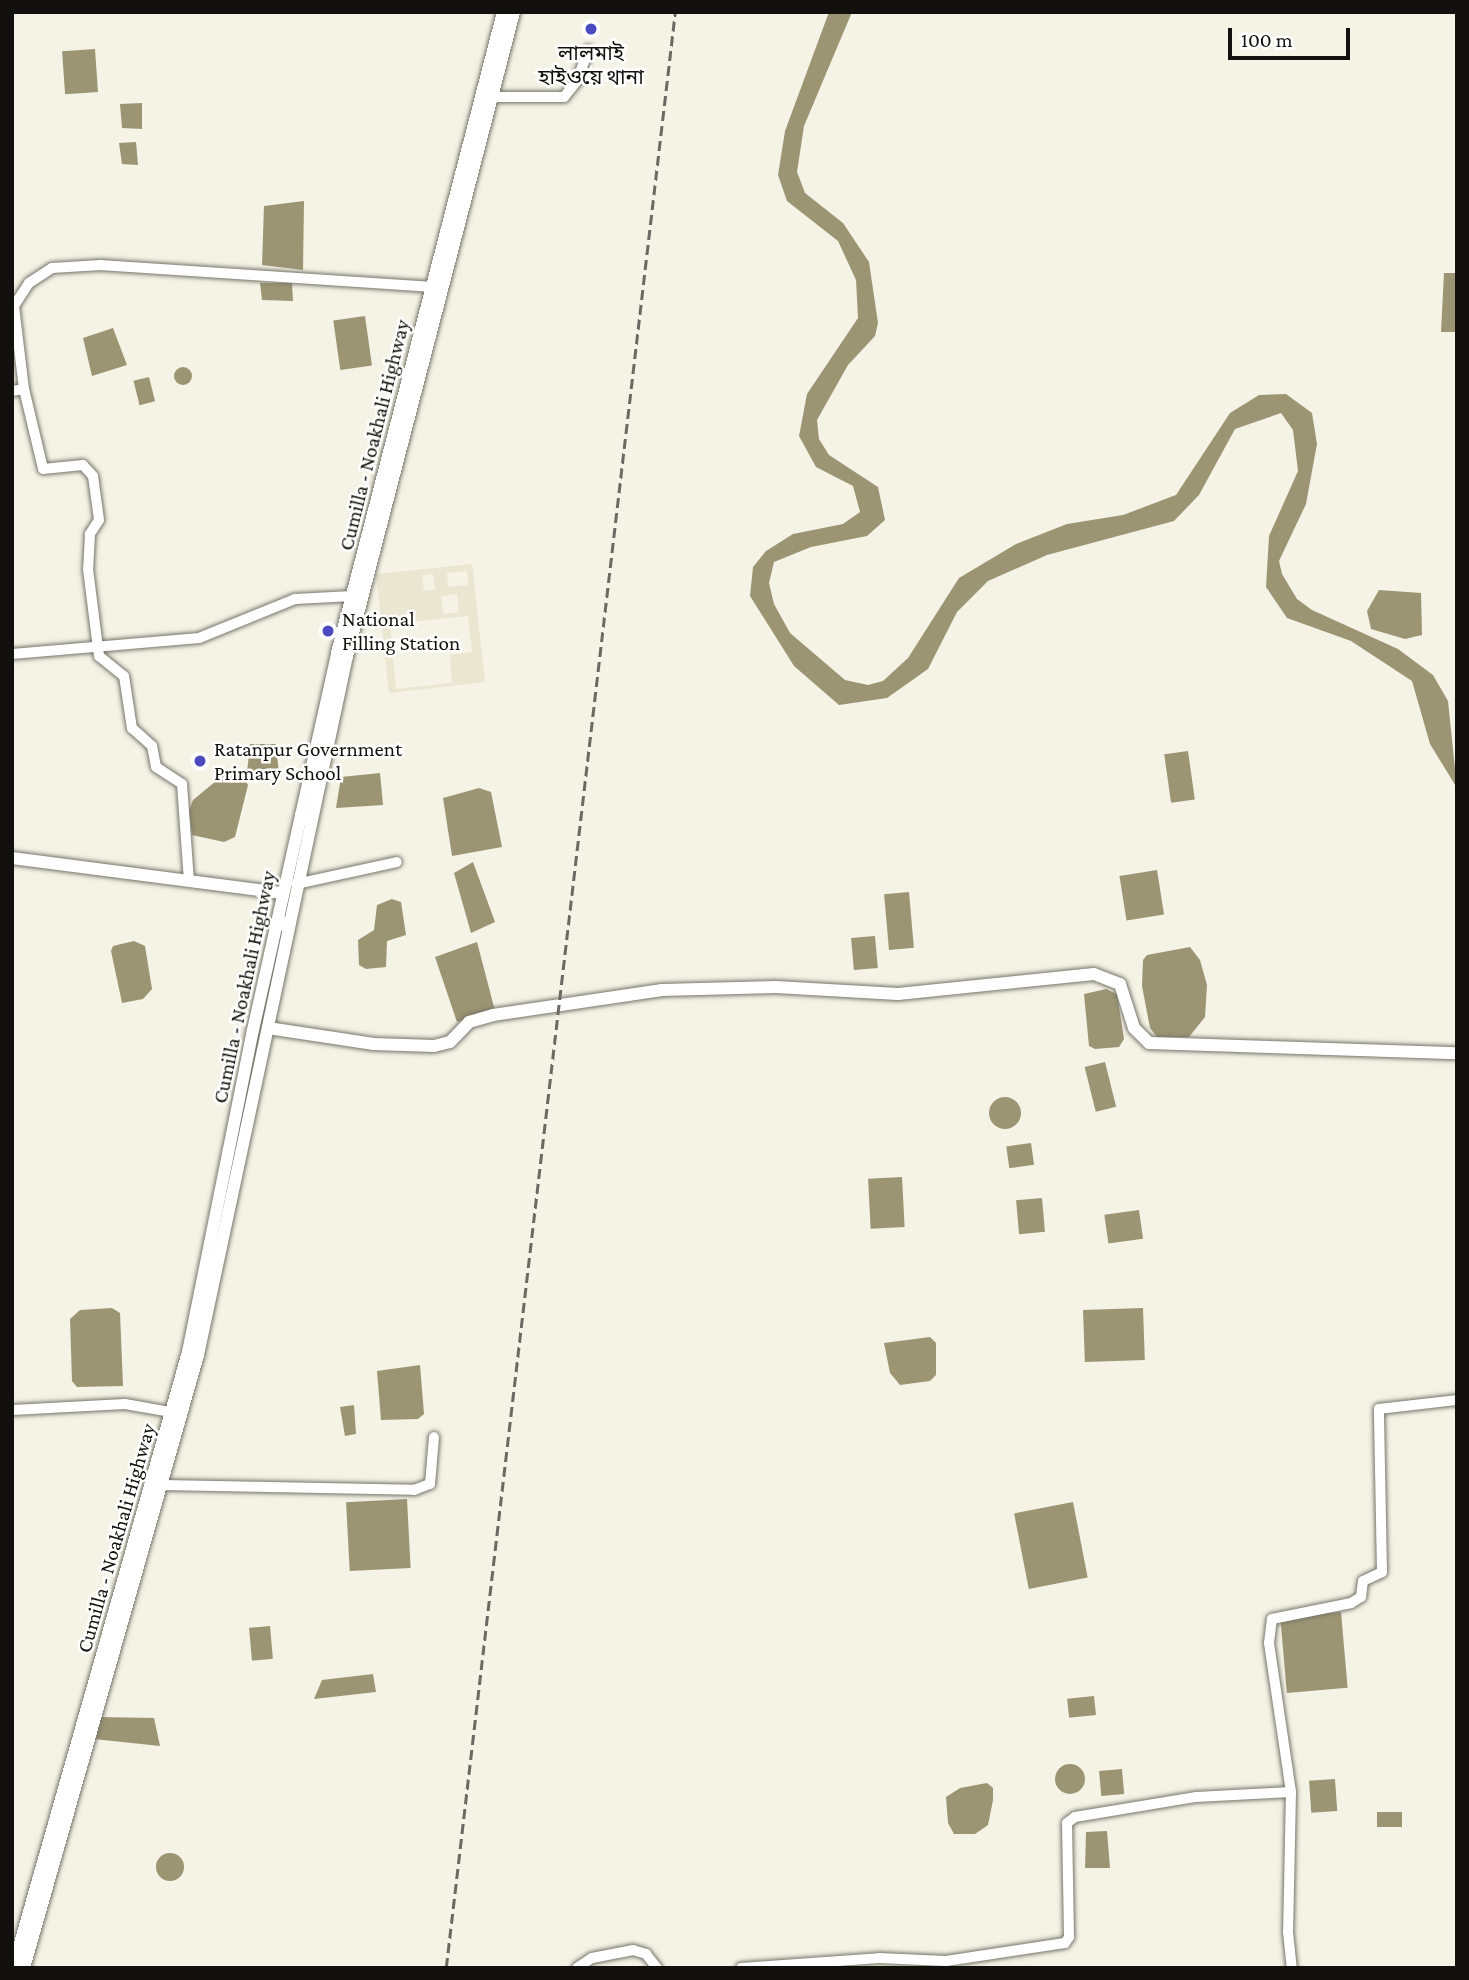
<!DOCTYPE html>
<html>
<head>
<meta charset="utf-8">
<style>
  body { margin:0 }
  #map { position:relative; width:1469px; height:1980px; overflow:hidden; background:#f5f2e6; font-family:"Crimson Pro","Noto Sans Bengali",serif }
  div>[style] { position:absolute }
  .built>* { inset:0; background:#eae6d2 }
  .water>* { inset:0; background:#9c9573; transform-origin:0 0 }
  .round { border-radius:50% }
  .roads { filter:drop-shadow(0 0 2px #77756a) drop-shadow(0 0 2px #77756a) }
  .minor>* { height:10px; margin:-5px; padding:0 5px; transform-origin:5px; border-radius:5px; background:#fff }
  .major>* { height:12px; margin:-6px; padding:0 6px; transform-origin:6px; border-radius:6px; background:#fff }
  .highway>* { height:14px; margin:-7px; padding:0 7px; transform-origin:7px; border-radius:7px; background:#fff }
  .rail>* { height:2.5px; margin-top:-1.25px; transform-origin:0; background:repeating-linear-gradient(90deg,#6b6962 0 10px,transparent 0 15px) }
  .dots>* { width:19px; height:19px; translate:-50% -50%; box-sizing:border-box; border:4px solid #fff; border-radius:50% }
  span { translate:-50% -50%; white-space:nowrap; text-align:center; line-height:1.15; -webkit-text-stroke:5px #fff; paint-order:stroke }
  .poi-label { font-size:21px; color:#11100c }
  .left { translate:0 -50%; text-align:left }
  .street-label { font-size:21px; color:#11100c }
  .frame { position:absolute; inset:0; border:14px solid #11100c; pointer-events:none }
  .scale { position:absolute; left:1228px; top:28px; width:122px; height:32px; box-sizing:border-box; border:4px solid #11100c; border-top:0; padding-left:9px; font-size:21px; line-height:24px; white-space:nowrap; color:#11100c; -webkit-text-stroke:5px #fff; paint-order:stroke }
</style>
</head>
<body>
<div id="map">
  <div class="built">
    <i style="clip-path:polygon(evenodd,472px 564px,485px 682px,389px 693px,376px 574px,472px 564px,467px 571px,468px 585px,448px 587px,447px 573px,467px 571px,472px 564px,433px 574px,435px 589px,424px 591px,422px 575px,433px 574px,472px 564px,457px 594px,459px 612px,443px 614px,441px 596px,457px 594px,472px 564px,468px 616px,472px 652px,450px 655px,452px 683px,396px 689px,390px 624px,468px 616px)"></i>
  </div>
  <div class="water">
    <i style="clip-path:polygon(829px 12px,852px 12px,804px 126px,797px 172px,805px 193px,843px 223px,869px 262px,878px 323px,875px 336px,848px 365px,817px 420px,819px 439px,829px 455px,878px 487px,885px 520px,867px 536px,811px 547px,774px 562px,769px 583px,774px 604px,790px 633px,845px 680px,868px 685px,883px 681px,908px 658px,959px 578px,1016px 544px,1067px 524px,1123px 515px,1176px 495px,1230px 413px,1259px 395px,1286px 394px,1312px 413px,1317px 444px,1306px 504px,1279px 561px,1282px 574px,1297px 599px,1312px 610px,1398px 649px,1433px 675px,1448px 701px,1457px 788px,1430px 744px,1412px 681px,1351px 641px,1287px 618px,1266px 587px,1269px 536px,1298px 471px,1293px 430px,1281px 413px,1235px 429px,1199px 495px,1174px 521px,1047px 555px,988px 581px,957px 612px,928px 669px,887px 698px,839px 705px,794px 666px,750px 596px,753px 567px,766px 551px,793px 534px,843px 524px,860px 512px,853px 486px,816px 467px,799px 436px,807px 394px,858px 318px,856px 280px,838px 241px,787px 201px,778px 175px,785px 131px)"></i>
    <i style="left:95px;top:49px;width:43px;height:33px;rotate:86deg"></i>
    <i style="clip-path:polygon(142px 103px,142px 129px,122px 128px,120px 104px)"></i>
    <i style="clip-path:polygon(136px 142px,138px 165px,122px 164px,119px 143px)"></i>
    <i style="clip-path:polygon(304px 201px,303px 270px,262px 265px,264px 206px)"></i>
    <i style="clip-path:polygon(1444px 273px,1457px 273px,1457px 332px,1441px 332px)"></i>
    <i style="clip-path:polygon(260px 283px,292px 283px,293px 301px,262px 300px)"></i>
    <i style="left:365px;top:316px;width:50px;height:32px;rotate:82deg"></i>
    <i style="clip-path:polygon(113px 328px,127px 365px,92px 376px,83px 338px)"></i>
    <i class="round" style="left:174px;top:367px;width:18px;height:18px"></i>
    <i style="left:149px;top:377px;width:25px;height:16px;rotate:76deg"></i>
    <i style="clip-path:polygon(1379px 590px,1421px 593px,1422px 635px,1405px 639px,1371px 629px,1367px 611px)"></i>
    <i style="clip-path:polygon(250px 744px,276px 744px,279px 775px,247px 773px)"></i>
    <i style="left:1188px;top:751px;width:49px;height:24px;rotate:82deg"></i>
    <i style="clip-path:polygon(380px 773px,383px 805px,336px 808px,341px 777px)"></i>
    <i style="clip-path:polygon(222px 776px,243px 777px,248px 785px,235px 837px,224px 842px,192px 835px,189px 811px,193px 800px)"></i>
    <i style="clip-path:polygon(479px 788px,491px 792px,502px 847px,452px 856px,443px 798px)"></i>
    <i style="clip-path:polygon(473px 862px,495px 922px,471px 933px,454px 873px)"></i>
    <i style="left:1157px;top:870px;width:45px;height:38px;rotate:81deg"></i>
    <i style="left:909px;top:892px;width:56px;height:25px;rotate:85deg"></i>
    <i style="clip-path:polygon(392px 899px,401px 902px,406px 935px,387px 941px,386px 967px,366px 969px,359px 965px,358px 940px,374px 930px,377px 905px)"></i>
    <i style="left:875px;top:936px;width:32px;height:24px;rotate:85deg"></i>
    <i style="clip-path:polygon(134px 941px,145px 946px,152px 989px,143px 999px,122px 1003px,111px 951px,113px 946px)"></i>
    <i style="clip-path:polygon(477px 942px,495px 1011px,457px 1022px,435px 957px)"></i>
    <i style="clip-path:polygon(1190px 947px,1200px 960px,1207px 985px,1205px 1017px,1189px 1037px,1157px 1037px,1150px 1028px,1142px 986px,1143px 960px,1147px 955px)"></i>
    <i style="clip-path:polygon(1106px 989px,1117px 994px,1124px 1039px,1119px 1047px,1095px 1049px,1089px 1046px,1084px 994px)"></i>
    <i style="left:1105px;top:1062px;width:46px;height:21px;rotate:76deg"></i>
    <i class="round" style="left:989px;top:1097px;width:32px;height:32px"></i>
    <i style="left:1031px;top:1143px;width:22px;height:25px;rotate:82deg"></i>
    <i style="left:902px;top:1177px;width:50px;height:34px;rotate:87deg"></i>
    <i style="left:1042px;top:1198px;width:34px;height:26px;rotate:85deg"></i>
    <i style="left:1139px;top:1210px;width:29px;height:35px;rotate:82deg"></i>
    <i style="clip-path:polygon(112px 1308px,120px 1313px,123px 1386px,77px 1387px,72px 1381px,70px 1319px,80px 1310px)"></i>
    <i style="left:1143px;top:1308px;width:52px;height:60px;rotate:88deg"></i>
    <i style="clip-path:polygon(930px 1337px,936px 1343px,936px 1375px,930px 1381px,900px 1385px,890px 1373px,884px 1343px)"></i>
    <i style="clip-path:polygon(420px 1365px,424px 1414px,418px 1419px,381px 1420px,377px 1371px)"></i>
    <i style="clip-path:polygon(354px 1405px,356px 1434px,345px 1436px,340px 1407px)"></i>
    <i style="left:407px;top:1499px;width:69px;height:61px;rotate:87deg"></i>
    <i style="left:1073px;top:1502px;width:77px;height:60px;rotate:79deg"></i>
    <i style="left:1341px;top:1612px;width:76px;height:61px;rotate:85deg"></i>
    <i style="left:270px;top:1626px;width:33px;height:21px;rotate:85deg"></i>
    <i style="clip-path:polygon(373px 1674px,376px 1692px,314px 1699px,322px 1680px)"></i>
    <i style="left:1094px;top:1696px;width:19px;height:27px;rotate:84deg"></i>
    <i style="clip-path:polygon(99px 1717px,154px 1718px,160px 1746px,94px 1739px)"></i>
    <i class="round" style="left:1055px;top:1764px;width:30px;height:30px"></i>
    <i style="left:1122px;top:1769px;width:25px;height:23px;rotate:85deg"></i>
    <i style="left:1335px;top:1779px;width:32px;height:26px;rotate:86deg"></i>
    <i style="clip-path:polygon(987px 1783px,993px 1788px,993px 1800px,988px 1825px,975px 1834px,954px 1834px,948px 1823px,946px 1797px,960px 1788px)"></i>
    <i style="left:1402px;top:1812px;width:15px;height:25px;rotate:90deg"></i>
    <i style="clip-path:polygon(1107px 1831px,1110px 1868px,1085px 1868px,1086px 1832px)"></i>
    <i class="round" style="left:156px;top:1853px;width:28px;height:28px"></i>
  </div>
  <div class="roads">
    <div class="minor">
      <i style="left:492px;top:97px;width:72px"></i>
      <i style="left:564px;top:97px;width:21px;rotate:-51deg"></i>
      <i style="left:577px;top:81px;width:33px;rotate:-70deg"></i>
      <i style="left:24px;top:389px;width:84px;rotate:-96.9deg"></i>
      <i style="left:14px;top:306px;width:27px;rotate:-57deg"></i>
      <i style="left:29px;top:283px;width:27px;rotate:-33deg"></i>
      <i style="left:52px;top:268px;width:49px;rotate:-3.5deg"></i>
      <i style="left:101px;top:265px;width:332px;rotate:3.8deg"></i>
      <i style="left:12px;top:391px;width:12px;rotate:-9deg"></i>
      <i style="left:24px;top:389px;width:82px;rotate:76.6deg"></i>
      <i style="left:43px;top:469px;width:40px;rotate:-5.7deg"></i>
      <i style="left:83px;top:465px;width:15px;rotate:48deg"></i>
      <i style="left:93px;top:476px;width:44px;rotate:82.2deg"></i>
      <i style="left:99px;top:520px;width:17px;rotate:123deg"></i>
      <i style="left:90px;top:534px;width:35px;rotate:93deg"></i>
      <i style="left:88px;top:569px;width:88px;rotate:82.8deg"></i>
      <i style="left:99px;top:656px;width:32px;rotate:39deg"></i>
      <i style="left:124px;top:676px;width:53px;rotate:81.3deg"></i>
      <i style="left:132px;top:728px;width:27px;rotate:42deg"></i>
      <i style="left:152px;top:746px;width:21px;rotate:79deg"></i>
      <i style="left:156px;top:767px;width:31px;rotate:33deg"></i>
      <i style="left:182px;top:784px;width:97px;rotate:85.9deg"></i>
      <i style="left:12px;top:654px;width:188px;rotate:-4.9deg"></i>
      <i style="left:199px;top:638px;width:104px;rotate:-22.1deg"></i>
      <i style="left:295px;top:599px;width:57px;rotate:-3deg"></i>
      <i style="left:296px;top:884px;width:103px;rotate:-12.3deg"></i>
      <i style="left:12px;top:1410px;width:113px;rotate:-3deg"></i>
      <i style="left:125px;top:1404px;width:47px;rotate:9.9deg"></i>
      <i style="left:162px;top:1485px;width:252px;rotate:1.1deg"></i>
      <i style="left:414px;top:1490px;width:17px;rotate:-21deg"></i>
      <i style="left:430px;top:1484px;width:47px;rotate:-85.1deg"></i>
      <i style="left:1291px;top:1792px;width:151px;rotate:-98.4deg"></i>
      <i style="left:1269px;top:1643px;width:24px;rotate:-83deg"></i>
      <i style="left:1272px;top:1619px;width:81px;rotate:-11.4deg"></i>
      <i style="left:1351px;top:1603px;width:12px;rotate:-31deg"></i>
      <i style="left:1361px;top:1597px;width:16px;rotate:-83deg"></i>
      <i style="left:1363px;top:1581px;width:21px;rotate:-25deg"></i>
      <i style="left:1382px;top:1572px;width:163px;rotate:-91.1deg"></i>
      <i style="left:1379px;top:1409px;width:79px;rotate:-6.6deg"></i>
      <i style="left:577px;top:1968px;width:18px;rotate:-34deg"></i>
      <i style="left:592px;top:1958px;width:42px;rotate:-11deg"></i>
      <i style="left:633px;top:1950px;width:14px;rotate:17deg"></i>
      <i style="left:646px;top:1954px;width:18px;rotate:52deg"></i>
      <i style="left:741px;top:1968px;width:138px;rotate:-4.1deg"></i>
      <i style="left:879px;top:1958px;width:67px;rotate:2.6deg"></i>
      <i style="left:946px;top:1961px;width:120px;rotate:-8.6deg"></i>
      <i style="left:1065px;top:1943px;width:7px;rotate:-56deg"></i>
      <i style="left:1069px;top:1937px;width:114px;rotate:-91deg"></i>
      <i style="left:1067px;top:1823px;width:10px;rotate:-37deg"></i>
      <i style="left:1075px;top:1817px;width:123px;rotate:-9.4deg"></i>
      <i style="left:1196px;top:1797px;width:95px;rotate:-3deg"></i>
      <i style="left:1291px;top:1792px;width:140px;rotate:91.2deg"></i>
      <i style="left:1288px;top:1932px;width:36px;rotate:84deg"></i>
    </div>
    <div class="major">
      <i style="left:12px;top:858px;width:273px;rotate:7.4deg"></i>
      <i style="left:268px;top:1028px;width:107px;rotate:8.6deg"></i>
      <i style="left:374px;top:1044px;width:60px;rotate:1.9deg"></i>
      <i style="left:434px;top:1046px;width:16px;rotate:-14deg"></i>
      <i style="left:450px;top:1042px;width:28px;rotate:-46deg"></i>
      <i style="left:469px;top:1022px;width:25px;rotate:-16deg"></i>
      <i style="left:493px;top:1015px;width:171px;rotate:-8.4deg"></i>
      <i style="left:662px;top:990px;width:114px;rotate:-1.5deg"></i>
      <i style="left:776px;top:987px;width:122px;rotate:3.3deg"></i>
      <i style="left:898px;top:994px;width:197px;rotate:-5.8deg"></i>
      <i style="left:1094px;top:974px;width:28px;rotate:21deg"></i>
      <i style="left:1120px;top:984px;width:46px;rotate:72.3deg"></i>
      <i style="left:1134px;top:1028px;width:21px;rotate:45deg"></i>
      <i style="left:1149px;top:1043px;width:308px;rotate:1.9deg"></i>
      <i style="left:13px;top:1968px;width:640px;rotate:-74.14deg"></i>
      <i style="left:188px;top:1352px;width:328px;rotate:-78.6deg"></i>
      <i style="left:253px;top:1030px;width:386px;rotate:-77.4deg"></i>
      <i style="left:337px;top:653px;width:662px;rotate:-75.48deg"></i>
      <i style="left:24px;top:1968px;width:637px;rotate:-74.15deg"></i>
      <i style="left:198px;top:1355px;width:715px;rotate:-77.97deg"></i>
      <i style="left:347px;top:656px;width:665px;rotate:-75.46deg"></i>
    </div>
    <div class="highway">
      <i style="left:302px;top:815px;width:9px;rotate:21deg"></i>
      <i style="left:277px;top:923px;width:10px;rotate:6deg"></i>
    </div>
  </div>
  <div class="rail">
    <i style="left:446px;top:1968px;width:1969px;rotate:-83.32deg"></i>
  </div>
  <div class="dots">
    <i style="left:591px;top:29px;background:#494ac0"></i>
    <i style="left:328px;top:631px;background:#494ac0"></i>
    <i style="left:200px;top:761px;background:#494ac0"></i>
  </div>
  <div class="poi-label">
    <span style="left:591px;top:65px">লালমাই<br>হাইওয়ে থানা</span>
    <span class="left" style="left:342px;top:631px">National<br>Filling Station</span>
    <span class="left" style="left:214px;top:761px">Ratanpur Government<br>Primary School</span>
  </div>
  <div class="street-label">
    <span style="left:374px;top:435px;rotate:-76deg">Cumilla - Noakhali Highway</span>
    <span style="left:244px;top:987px;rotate:-78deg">Cumilla - Noakhali Highway</span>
    <span style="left:116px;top:1538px;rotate:-74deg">Cumilla - Noakhali Highway</span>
  </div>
  <div class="frame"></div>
  <div class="scale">100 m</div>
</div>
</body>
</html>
